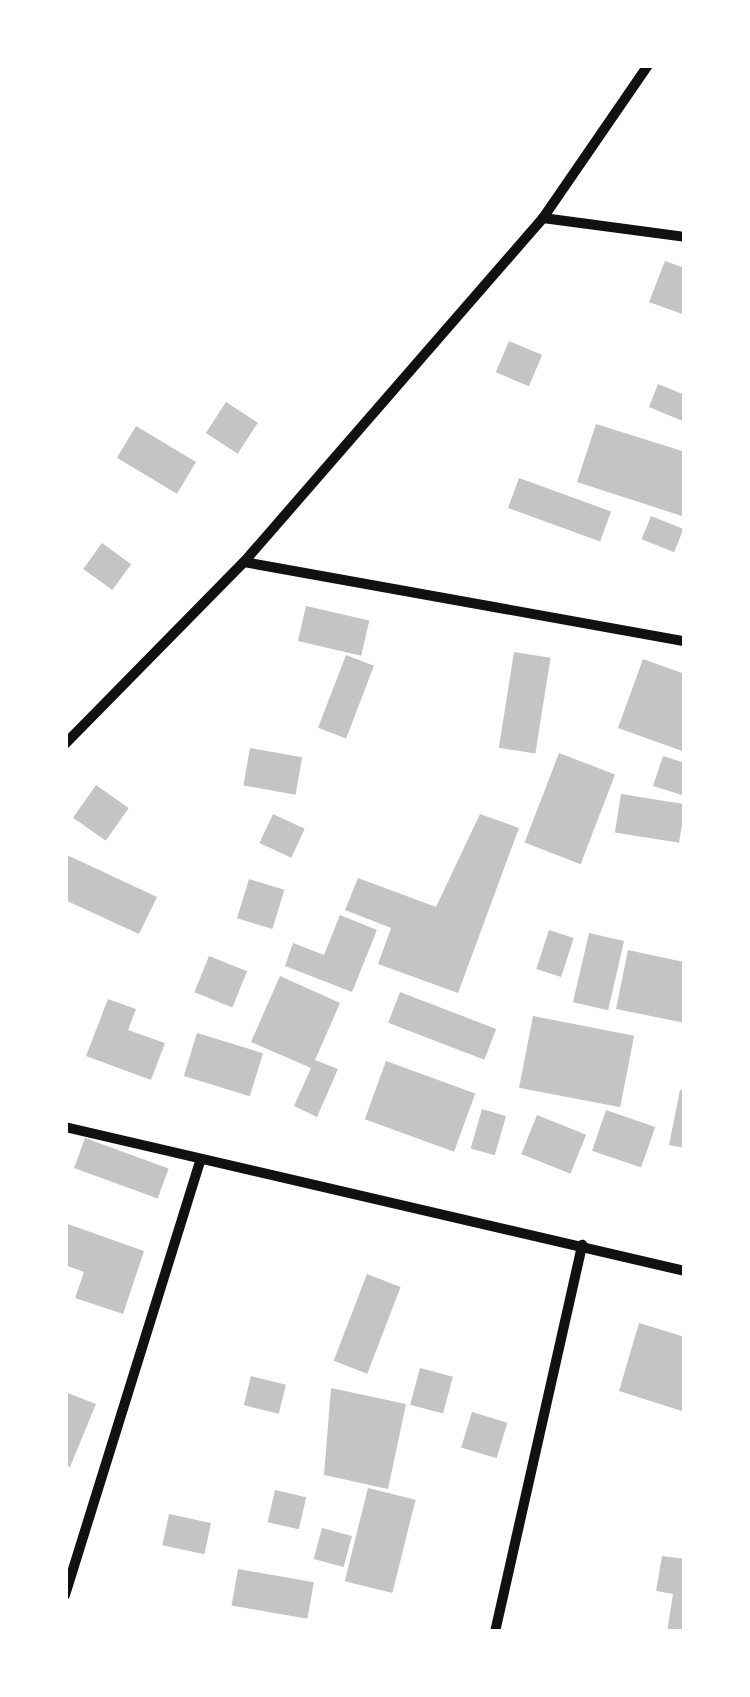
<!DOCTYPE html>
<html>
<head>
<meta charset="utf-8">
<style>
  body { margin:0 }
  #map { position:relative; width:750px; height:1697px; overflow:hidden; background:#fff; font-family:Poppins,sans-serif }
  div>[style] { position:absolute }
  .building>* { inset:0; background:#c4c4c4; transform-origin:0 0 }
  .minor>* { height:10px; margin:-5px; padding:0 5px; transform-origin:5px; border-radius:5px; background:#111 }
  span { translate:-50% -50%; white-space:nowrap; text-align:center; line-height:1.15; -webkit-text-stroke:10px #fff; paint-order:stroke }
  .frame { position:absolute; inset:0; border:68px solid #fff; pointer-events:none }
</style>
</head>
<body>
<div id="map">
  <div class="building">
    <i style="clip-path:polygon(665px 261px,685px 268px,685px 315px,649px 302px)"></i>
    <i style="left:509px;top:341px;width:36px;height:34px;rotate:23deg"></i>
    <i style="clip-path:polygon(658px 384px,685px 395px,685px 422px,649px 407px)"></i>
    <i style="left:226px;top:402px;width:38px;height:37px;rotate:33deg"></i>
    <i style="clip-path:polygon(596px 424px,685px 452px,685px 517px,577px 482px)"></i>
    <i style="left:136px;top:426px;width:70px;height:37px;rotate:31deg"></i>
    <i style="left:519px;top:478px;width:98px;height:32px;rotate:20deg"></i>
    <i style="left:651px;top:516px;width:35px;height:25px;rotate:22deg"></i>
    <i style="left:102px;top:543px;width:36px;height:32px;rotate:36deg"></i>
    <i style="left:306px;top:606px;width:65px;height:36px;rotate:13deg"></i>
    <i style="left:514px;top:652px;width:37px;height:97px;rotate:9deg"></i>
    <i style="left:346px;top:655px;width:30px;height:78px;rotate:21deg"></i>
    <i style="clip-path:polygon(643px 659px,685px 674px,685px 752px,618px 728px)"></i>
    <i style="left:250px;top:748px;width:53px;height:38px;rotate:10deg"></i>
    <i style="left:559px;top:753px;width:60px;height:96px;rotate:21deg"></i>
    <i style="clip-path:polygon(663px 756px,685px 763px,685px 796px,653px 786px)"></i>
    <i style="left:96px;top:785px;width:40px;height:40px;rotate:35deg"></i>
    <i style="left:621px;top:794px;width:65px;height:39px;rotate:9deg"></i>
    <i style="left:273px;top:814px;width:35px;height:32px;rotate:25deg"></i>
    <i style="clip-path:polygon(480px 814px,519px 828px,458px 993px,378px 964px,391px 928px,345px 910px,358px 878px,436px 907px)"></i>
    <i style="clip-path:polygon(67px 855px,157px 897px,139px 934px,65px 900px)"></i>
    <i style="left:249px;top:879px;width:37px;height:41px;rotate:17deg"></i>
    <i style="clip-path:polygon(340px 915px,377px 930px,352px 992px,285px 966px,293px 943px,324px 955px)"></i>
    <i style="left:549px;top:930px;width:26px;height:41px;rotate:18deg"></i>
    <i style="left:589px;top:933px;width:36px;height:71px;rotate:13deg"></i>
    <i style="clip-path:polygon(628px 950px,684px 962px,685px 1023px,616px 1009px)"></i>
    <i style="left:209px;top:956px;width:41px;height:39px;rotate:22deg"></i>
    <i style="clip-path:polygon(280px 976px,340px 1003px,315px 1060px,338px 1069px,317px 1117px,294px 1106px,311px 1068px,251px 1042px)"></i>
    <i style="left:400px;top:992px;width:103px;height:33px;rotate:21deg"></i>
    <i style="clip-path:polygon(108px 999px,136px 1009px,128px 1030px,165px 1043px,151px 1080px,86px 1056px)"></i>
    <i style="left:533px;top:1016px;width:103px;height:73px;rotate:11deg"></i>
    <i style="left:197px;top:1033px;width:69px;height:45px;rotate:17deg"></i>
    <i style="left:386px;top:1061px;width:95px;height:62px;rotate:20deg"></i>
    <i style="clip-path:polygon(680px 1090px,685px 1091px,685px 1148px,669px 1145px)"></i>
    <i style="left:482px;top:1109px;width:25px;height:41px;rotate:16deg"></i>
    <i style="left:606px;top:1110px;width:52px;height:43px;rotate:19deg"></i>
    <i style="left:537px;top:1115px;width:53px;height:42px;rotate:22deg"></i>
    <i style="left:85px;top:1138px;width:89px;height:32px;rotate:20deg"></i>
    <i style="clip-path:polygon(65px 1223px,144px 1251px,123px 1314px,75px 1298px,84px 1272px,65px 1265px)"></i>
    <i style="left:367px;top:1274px;width:36px;height:93px;rotate:21deg"></i>
    <i style="clip-path:polygon(639px 1323px,685px 1337px,685px 1412px,619px 1391px)"></i>
    <i style="left:420px;top:1368px;width:34px;height:38px;rotate:15deg"></i>
    <i style="left:251px;top:1376px;width:36px;height:30px;rotate:14deg"></i>
    <i style="clip-path:polygon(331px 1388px,406px 1404px,388px 1489px,324px 1475px)"></i>
    <i style="clip-path:polygon(65px 1392px,96px 1404px,70px 1467px,65px 1465px)"></i>
    <i style="left:472px;top:1412px;width:37px;height:37px;rotate:17deg"></i>
    <i style="left:368px;top:1488px;width:49px;height:96px;rotate:14deg"></i>
    <i style="left:275px;top:1490px;width:32px;height:33px;rotate:13deg"></i>
    <i style="left:169px;top:1514px;width:43px;height:32px;rotate:12deg"></i>
    <i style="left:322px;top:1528px;width:31px;height:32px;rotate:15deg"></i>
    <i style="clip-path:polygon(662px 1556px,685px 1559px,685px 1632px,667px 1632px,673px 1594px,656px 1591px)"></i>
    <i style="left:238px;top:1569px;width:77px;height:37px;rotate:10deg"></i>
  </div>
  <div class="minor">
    <i style="left:543px;top:218px;width:143px;rotate:7.6deg"></i>
    <i style="left:244px;top:562px;width:448px;rotate:10.2deg"></i>
    <i style="left:65px;top:744px;width:255px;rotate:-45.5deg"></i>
    <i style="left:244px;top:562px;width:456px;rotate:-49deg"></i>
    <i style="left:543px;top:218px;width:186px;rotate:-55.5deg"></i>
    <i style="left:65px;top:1127px;width:637px;rotate:13.08deg"></i>
    <i style="left:65px;top:1595px;width:454px;rotate:-72.7deg"></i>
    <i style="left:495px;top:1632px;width:397px;rotate:-77.3deg"></i>
  </div>
  <div class="frame"></div>
</div>
</body>
</html>
